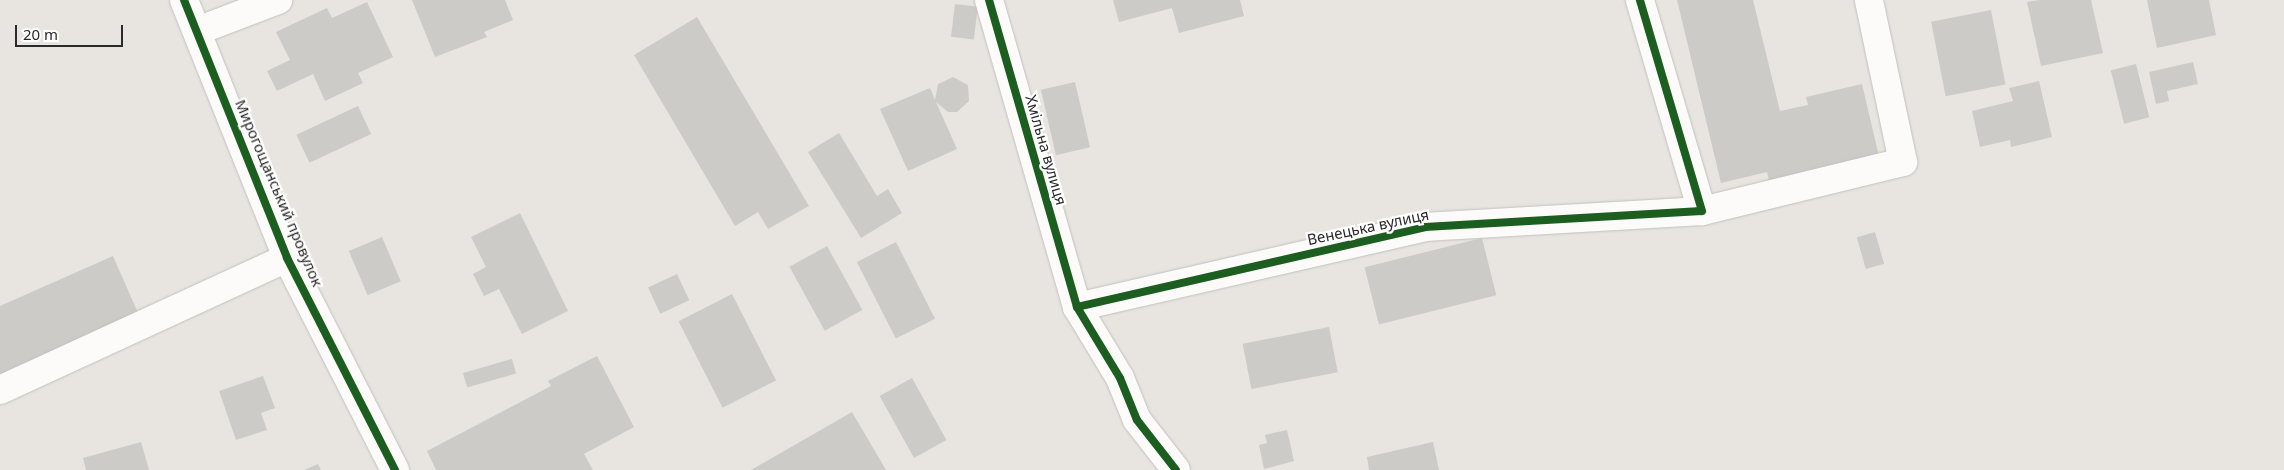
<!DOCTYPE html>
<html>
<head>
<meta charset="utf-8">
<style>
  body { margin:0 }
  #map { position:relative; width:2284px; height:470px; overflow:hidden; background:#e8e5e0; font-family:"Noto Sans",sans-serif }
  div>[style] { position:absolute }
  .building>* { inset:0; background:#cdcbc7; transform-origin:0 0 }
  .roads { filter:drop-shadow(0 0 1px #c1c1c1) drop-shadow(0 0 1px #c1c1c1) }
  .minor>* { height:28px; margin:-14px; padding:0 14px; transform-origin:14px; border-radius:14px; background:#fcfbfa }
  .cycleway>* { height:8px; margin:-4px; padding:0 4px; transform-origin:4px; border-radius:4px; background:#1b5e20 }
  span { translate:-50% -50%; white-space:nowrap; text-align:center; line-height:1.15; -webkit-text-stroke:4.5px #fff; paint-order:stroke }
  .street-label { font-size:15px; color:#2a2a2a }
  .scale { position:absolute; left:15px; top:25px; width:108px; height:22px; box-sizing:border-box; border:2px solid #2a2a2a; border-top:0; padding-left:6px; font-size:15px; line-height:18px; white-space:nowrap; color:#2a2a2a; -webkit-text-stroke:4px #fff; paint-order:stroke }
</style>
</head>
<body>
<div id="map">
  <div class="building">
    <i style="clip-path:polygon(412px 0,505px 0,513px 20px,484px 32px,487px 37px,435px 57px)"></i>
    <i style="clip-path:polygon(1113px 0,1240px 0,1244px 16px,1179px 33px,1172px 8px,1119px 22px)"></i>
    <i style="clip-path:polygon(1677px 0,1753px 0,1780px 111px,1808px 105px,1806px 97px,1862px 84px,1881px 165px,1770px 185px,1767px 172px,1721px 183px)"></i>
    <i style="clip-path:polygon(2039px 0,2091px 0,2103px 53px,2041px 66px,2027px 2px)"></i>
    <i style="clip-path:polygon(2147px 0,2209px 0,2216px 35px,2157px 48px)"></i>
    <i style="clip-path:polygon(367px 2px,393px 57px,358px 73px,363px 83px,325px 101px,313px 74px,277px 91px,267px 71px,290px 60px,276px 32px,327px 8px,332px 18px)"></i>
    <i style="left:955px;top:4px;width:23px;height:33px;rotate:7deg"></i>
    <i style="left:1991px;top:10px;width:76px;height:61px;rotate:79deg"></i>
    <i style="clip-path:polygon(697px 17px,809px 206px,768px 229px,758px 212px,735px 226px,634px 55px)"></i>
    <i style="clip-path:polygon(2193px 62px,2198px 84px,2167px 91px,2169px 101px,2156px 104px,2149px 72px)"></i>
    <i style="left:2136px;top:64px;width:55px;height:26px;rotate:76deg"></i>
    <i style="clip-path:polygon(953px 77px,968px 85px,969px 101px,957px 112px,948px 112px,936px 102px,957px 149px,908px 171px,880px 109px,930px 88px,935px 100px,938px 84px)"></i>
    <i style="clip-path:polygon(2039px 81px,2052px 137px,2011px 147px,2010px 140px,1980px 147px,1972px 111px,2013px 101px,2009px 88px)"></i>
    <i style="left:1075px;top:82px;width:67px;height:35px;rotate:77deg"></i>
    <i style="left:358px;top:106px;width:31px;height:68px;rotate:65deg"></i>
    <i style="clip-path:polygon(839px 133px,877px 196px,888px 189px,902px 213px,861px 238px,808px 152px)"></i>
    <i style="clip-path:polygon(520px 213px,568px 311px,522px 334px,499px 289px,484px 296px,473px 274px,486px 267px,471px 237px)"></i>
    <i style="left:1875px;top:232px;width:33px;height:19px;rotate:74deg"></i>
    <i style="left:382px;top:237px;width:48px;height:36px;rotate:67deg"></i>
    <i style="left:1482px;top:238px;width:59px;height:121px;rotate:76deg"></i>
    <i style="left:896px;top:242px;width:86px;height:44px;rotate:63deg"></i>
    <i style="left:827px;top:246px;width:73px;height:43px;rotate:61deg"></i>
    <i style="clip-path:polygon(113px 256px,138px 313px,0 374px,0 306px)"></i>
    <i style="left:677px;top:274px;width:29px;height:32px;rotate:65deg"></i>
    <i style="left:732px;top:294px;width:97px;height:60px;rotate:63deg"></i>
    <i style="left:1329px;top:327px;width:46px;height:88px;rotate:79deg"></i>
    <i style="clip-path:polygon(597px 356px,634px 427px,584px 454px,593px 470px,436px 470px,427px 451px,551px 386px,548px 381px)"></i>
    <i style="left:512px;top:359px;width:15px;height:51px;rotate:74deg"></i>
    <i style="clip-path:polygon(263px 376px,275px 408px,261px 413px,267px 430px,236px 440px,219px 391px)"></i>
    <i style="left:912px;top:378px;width:71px;height:37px;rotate:61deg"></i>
    <i style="clip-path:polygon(852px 412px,886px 470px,751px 470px)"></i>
    <i style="clip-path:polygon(1287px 430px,1294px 461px,1264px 469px,1259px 445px,1267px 443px,1265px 435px)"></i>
    <i style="clip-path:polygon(141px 442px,149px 470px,86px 470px,83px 458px)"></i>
    <i style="clip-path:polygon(1433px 442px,1439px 470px,1369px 470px,1367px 457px)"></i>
    <i style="clip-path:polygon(318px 464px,321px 470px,304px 470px)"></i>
  </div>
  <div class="roads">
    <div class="minor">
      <i style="left:184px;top:0;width:278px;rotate:68.2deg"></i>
      <i style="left:287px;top:258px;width:238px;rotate:63deg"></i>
      <i style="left:989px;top:0;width:319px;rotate:74deg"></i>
      <i style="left:1077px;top:307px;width:83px;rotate:58.8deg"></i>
      <i style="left:1120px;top:378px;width:45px;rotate:68deg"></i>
      <i style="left:1137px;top:420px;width:63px;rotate:52deg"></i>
      <i style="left:197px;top:31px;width:87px;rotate:-20.9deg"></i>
      <i style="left:1702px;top:211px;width:207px;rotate:-13.7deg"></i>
      <i style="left:1903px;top:162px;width:166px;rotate:-101.9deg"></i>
      <i style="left:1077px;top:307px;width:357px;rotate:-12.9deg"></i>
      <i style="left:1425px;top:227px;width:277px;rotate:-3.3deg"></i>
      <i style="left:1702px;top:211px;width:220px;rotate:-106.4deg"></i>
      <i style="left:0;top:390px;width:316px;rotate:-24.7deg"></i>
    </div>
  </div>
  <div class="cycleway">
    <i style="left:184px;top:0;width:278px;rotate:68.2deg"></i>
    <i style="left:287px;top:258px;width:238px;rotate:63deg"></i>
    <i style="left:989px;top:0;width:319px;rotate:74deg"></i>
    <i style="left:1077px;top:307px;width:83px;rotate:58.8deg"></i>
    <i style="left:1120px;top:378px;width:45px;rotate:68deg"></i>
    <i style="left:1137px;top:420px;width:63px;rotate:52deg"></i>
    <i style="left:1077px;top:307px;width:357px;rotate:-12.9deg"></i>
    <i style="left:1425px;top:227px;width:277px;rotate:-3.3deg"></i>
    <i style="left:1702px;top:211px;width:220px;rotate:-106.4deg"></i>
  </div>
  <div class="street-label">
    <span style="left:1046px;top:150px;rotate:74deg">Хмільна вулиця</span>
    <span style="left:279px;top:193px;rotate:67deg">Мирогощанський провулок</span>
    <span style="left:1368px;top:227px;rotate:-12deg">Венецька вулиця</span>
  </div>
  <div class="scale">20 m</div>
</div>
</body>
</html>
